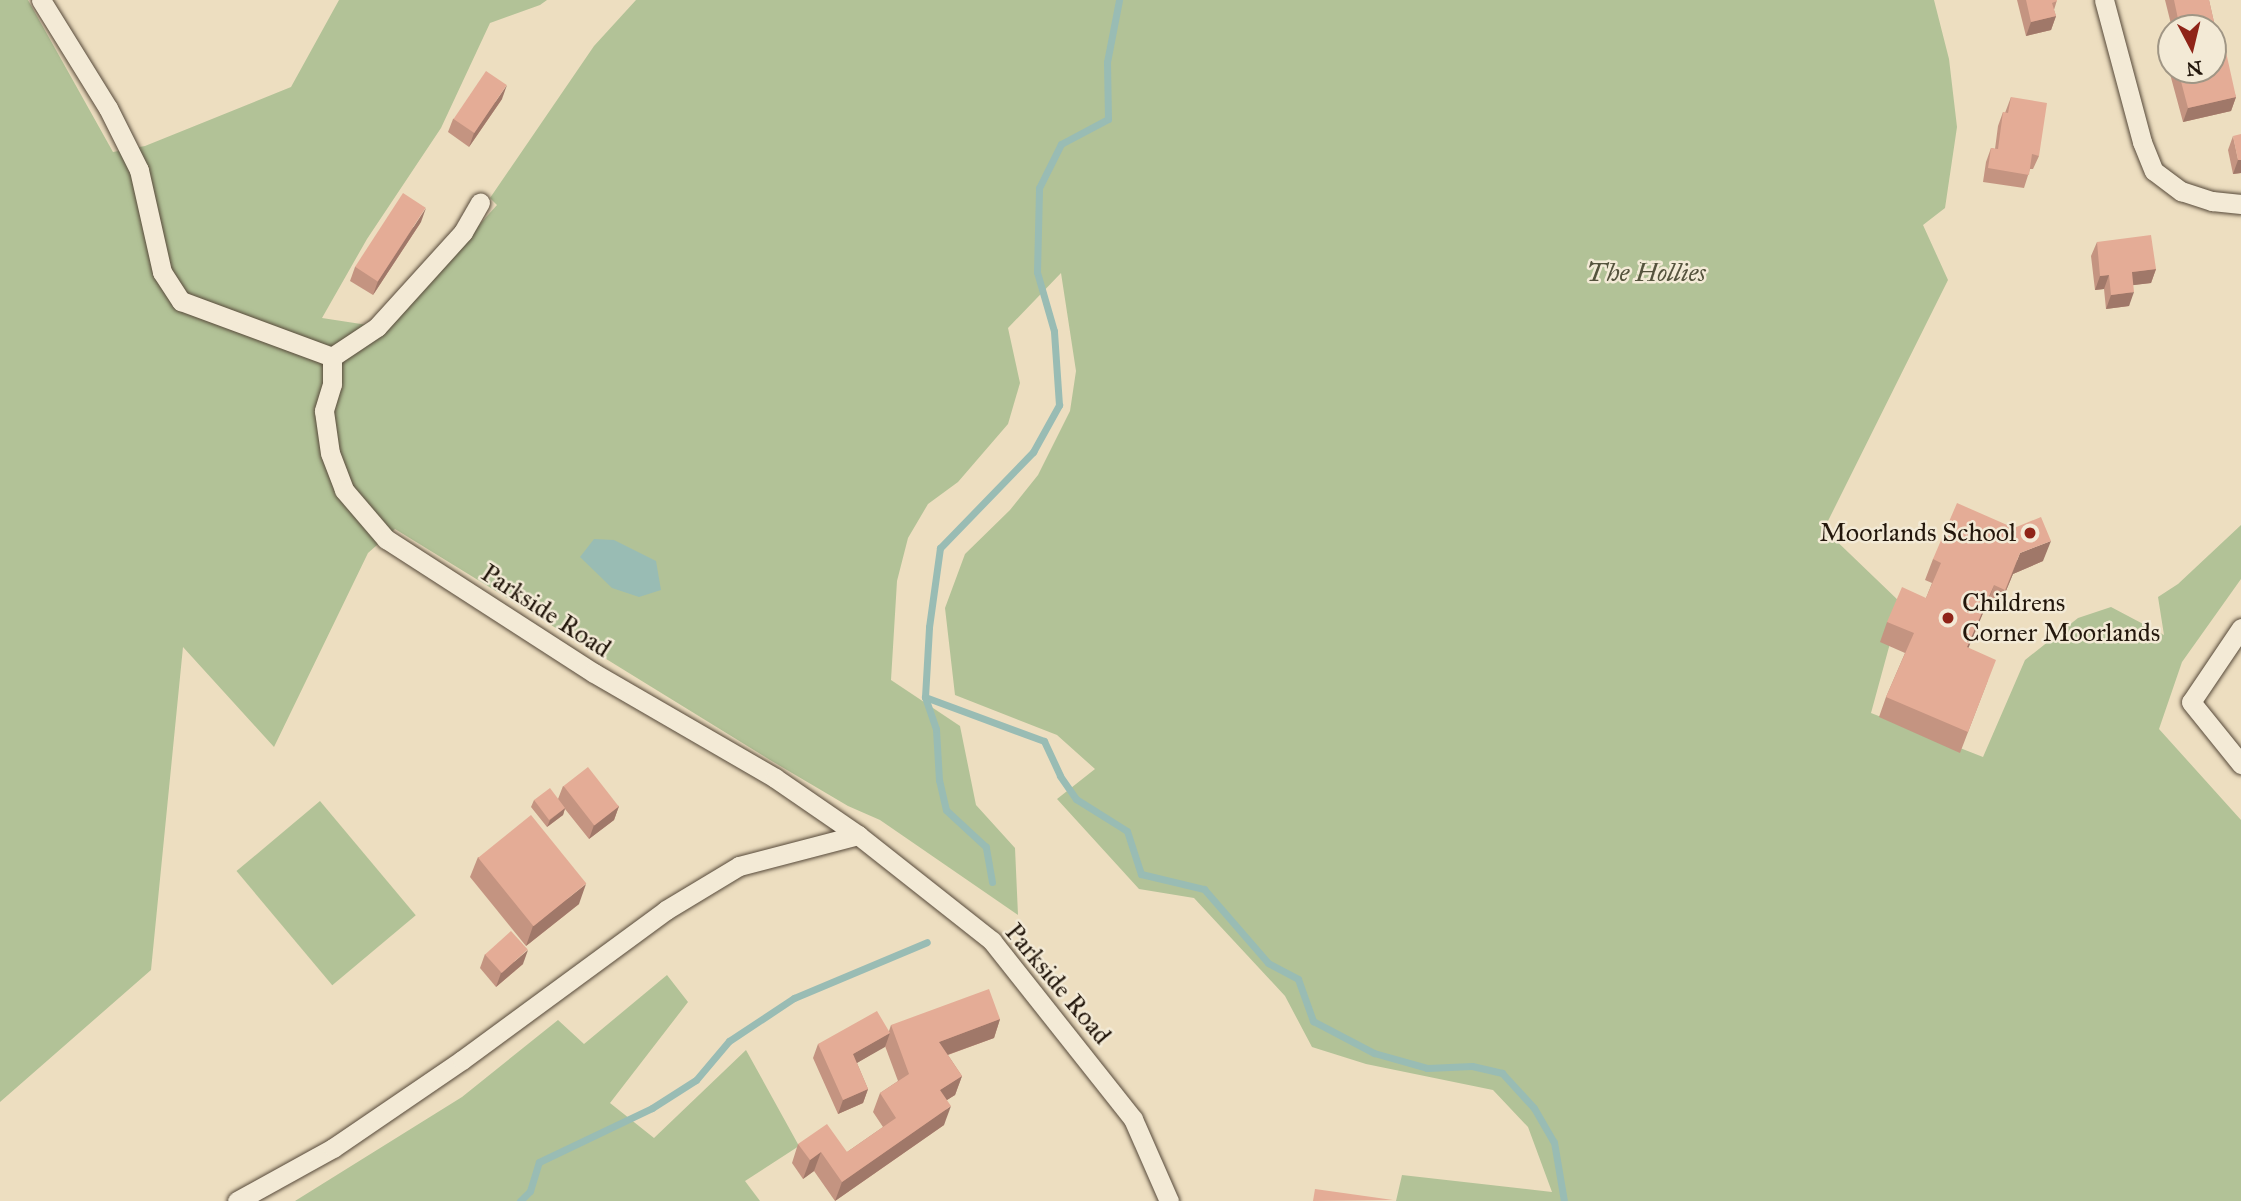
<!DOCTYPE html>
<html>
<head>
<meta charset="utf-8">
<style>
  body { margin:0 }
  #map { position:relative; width:2241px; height:1201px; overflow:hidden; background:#eddec0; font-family:"IM FELL Great Primer",serif }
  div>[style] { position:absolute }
  .green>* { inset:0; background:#b2c297; transform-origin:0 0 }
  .water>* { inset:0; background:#99bcb4 }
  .stream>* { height:7px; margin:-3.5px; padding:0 3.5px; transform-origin:3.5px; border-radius:3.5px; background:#99bcb4 }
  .roads { filter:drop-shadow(0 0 2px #564939) drop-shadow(0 0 2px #564939) }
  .minor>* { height:19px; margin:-9.5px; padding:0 9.5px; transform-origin:9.5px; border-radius:9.5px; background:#f3ead6 }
  .wall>* { inset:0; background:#c49481 }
  .shaded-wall>* { inset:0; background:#a07869 }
  .building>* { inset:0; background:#e4ac96; transform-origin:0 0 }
  .dots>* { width:19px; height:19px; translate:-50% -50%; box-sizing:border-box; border:4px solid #f3ead6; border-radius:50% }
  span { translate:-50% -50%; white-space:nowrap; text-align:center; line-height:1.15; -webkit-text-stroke:5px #f3ead6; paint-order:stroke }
  .park-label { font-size:26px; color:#55533d; font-style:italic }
  .poi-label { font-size:26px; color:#23170c }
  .right { translate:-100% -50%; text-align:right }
  .left { translate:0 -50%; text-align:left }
  .street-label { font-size:26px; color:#23170c }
  .north { position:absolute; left:2157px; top:14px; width:70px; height:70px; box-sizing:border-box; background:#f3ead6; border:2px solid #a09685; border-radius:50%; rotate:173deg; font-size:19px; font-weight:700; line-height:28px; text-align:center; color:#23170c }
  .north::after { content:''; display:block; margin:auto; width:24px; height:32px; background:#8f2418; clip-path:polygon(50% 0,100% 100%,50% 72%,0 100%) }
</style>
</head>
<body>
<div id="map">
  <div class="green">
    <i style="clip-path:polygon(0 0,28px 0,113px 152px,145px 146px,291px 87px,339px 0,547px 0,540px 5px,490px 23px,441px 128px,367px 239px,322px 318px,387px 328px,497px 205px,490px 198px,594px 46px,636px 0,1934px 0,1949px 59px,1957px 127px,1945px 208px,1923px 225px,1948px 280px,1824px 529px,1901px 603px,1871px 713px,1983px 757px,2025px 660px,2078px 618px,2111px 607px,2164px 635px,2158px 597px,2178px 584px,2241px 525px,2241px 579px,2182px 662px,2159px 729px,2241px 820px,2241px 1201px,1396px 1201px,1402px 1175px,1552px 1192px,1528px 1127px,1493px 1090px,1366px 1064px,1312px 1047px,1285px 996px,1194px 898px,1139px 889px,1057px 799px,1095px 769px,1057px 735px,955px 695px,945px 608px,965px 554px,1010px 510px,1038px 475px,1070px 411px,1076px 371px,1061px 273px,1008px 328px,1020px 383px,1008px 424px,958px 482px,928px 504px,908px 538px,897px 581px,891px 680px,960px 726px,976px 805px,1015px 848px,1018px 915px,880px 820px,848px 806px,770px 760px,395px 529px,368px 553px,274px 747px,183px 647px,151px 970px,0 1102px)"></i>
    <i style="left:320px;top:801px;width:149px;height:109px;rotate:50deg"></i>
    <i style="clip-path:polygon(667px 975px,688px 1002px,610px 1103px,654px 1138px,746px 1050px,799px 1146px,745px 1181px,760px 1201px,295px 1201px,462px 1097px,558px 1020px,584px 1044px)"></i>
  </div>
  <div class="water">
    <i style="clip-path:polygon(594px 539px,614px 540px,656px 561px,661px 590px,639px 597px,612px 588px,580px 557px)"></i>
  </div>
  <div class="stream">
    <i style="left:925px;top:697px;width:127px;rotate:20.3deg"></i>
    <i style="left:1044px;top:741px;width:38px;rotate:65deg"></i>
    <i style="left:1060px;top:776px;width:28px;rotate:55deg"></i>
    <i style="left:1076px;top:799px;width:60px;rotate:32.1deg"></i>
    <i style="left:1127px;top:831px;width:45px;rotate:72deg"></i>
    <i style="left:1141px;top:874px;width:65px;rotate:13.4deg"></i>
    <i style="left:1204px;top:889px;width:98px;rotate:49.1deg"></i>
    <i style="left:1268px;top:963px;width:34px;rotate:28deg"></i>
    <i style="left:1298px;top:979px;width:45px;rotate:70.3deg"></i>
    <i style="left:1313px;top:1021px;width:69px;rotate:27.7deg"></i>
    <i style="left:1374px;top:1053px;width:55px;rotate:15.8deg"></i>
    <i style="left:1427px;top:1068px;width:45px;rotate:-2.5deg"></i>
    <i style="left:1472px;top:1066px;width:31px;rotate:13deg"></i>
    <i style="left:1502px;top:1073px;width:47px;rotate:47.6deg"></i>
    <i style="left:1534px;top:1108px;width:39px;rotate:60deg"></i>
    <i style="left:1554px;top:1142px;width:60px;rotate:80.4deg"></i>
    <i style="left:992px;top:882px;width:36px;rotate:-100deg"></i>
    <i style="left:986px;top:847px;width:54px;rotate:-137.2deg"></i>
    <i style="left:946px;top:810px;width:31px;rotate:-103deg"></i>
    <i style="left:939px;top:780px;width:51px;rotate:-93.4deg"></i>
    <i style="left:936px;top:729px;width:34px;rotate:-109deg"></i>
    <i style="left:925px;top:697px;width:70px;rotate:-86.7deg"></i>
    <i style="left:929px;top:627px;width:80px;rotate:-82.1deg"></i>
    <i style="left:940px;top:548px;width:134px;rotate:-45.9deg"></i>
    <i style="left:1033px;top:452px;width:54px;rotate:-61deg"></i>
    <i style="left:1059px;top:405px;width:74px;rotate:-93.9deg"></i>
    <i style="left:1054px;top:331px;width:61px;rotate:-106.1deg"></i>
    <i style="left:1037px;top:272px;width:84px;rotate:-88.6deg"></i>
    <i style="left:1039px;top:188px;width:49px;rotate:-63.4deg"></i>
    <i style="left:1061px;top:144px;width:53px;rotate:-28deg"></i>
    <i style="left:1108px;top:119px;width:57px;rotate:-91deg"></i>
    <i style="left:1107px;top:62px;width:63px;rotate:-79deg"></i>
    <i style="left:520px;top:1201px;width:14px;rotate:-45deg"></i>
    <i style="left:530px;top:1191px;width:30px;rotate:-73deg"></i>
    <i style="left:539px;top:1162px;width:125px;rotate:-25.5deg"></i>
    <i style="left:652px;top:1108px;width:52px;rotate:-32.5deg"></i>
    <i style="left:696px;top:1080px;width:51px;rotate:-49.8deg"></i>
    <i style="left:729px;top:1041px;width:78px;rotate:-33.5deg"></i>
    <i style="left:794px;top:998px;width:144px;rotate:-22.8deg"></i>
  </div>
  <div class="roads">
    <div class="minor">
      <i style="left:41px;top:0;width:127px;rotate:58.2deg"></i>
      <i style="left:108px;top:108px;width:69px;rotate:63.4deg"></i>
      <i style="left:139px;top:170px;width:105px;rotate:77.3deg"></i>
      <i style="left:162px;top:272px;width:35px;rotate:57deg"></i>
      <i style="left:181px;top:301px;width:161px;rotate:20.3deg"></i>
      <i style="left:2104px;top:0;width:147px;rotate:75deg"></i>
      <i style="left:2142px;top:142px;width:31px;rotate:68deg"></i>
      <i style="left:2154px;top:171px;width:34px;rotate:37deg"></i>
      <i style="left:2181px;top:191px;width:33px;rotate:18deg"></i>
      <i style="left:2212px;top:201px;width:29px;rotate:6deg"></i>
      <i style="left:332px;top:357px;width:27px;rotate:90deg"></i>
      <i style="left:332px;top:384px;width:28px;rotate:107deg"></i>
      <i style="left:324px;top:411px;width:42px;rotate:81.9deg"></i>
      <i style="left:330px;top:453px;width:40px;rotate:69deg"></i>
      <i style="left:344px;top:490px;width:65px;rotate:49.4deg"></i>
      <i style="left:386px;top:539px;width:247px;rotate:32.8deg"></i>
      <i style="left:594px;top:673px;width:209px;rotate:30.1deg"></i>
      <i style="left:775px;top:778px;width:101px;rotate:34.5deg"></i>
      <i style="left:858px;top:835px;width:171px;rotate:38.3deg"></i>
      <i style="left:992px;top:941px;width:227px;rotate:51.6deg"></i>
      <i style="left:1133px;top:1119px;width:90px;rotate:66.3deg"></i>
      <i style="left:332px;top:357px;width:54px;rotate:-33.7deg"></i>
      <i style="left:377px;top:327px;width:128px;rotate:-47.8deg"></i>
      <i style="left:463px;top:232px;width:34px;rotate:-60deg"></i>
      <i style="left:2241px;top:628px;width:89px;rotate:124deg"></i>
      <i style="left:2191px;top:702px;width:80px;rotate:51.1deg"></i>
      <i style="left:237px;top:1201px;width:110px;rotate:-28.9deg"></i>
      <i style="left:333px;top:1148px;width:156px;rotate:-34.3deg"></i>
      <i style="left:462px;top:1060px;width:253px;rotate:-36.3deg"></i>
      <i style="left:666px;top:910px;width:85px;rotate:-31.1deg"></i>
      <i style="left:739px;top:866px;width:123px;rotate:-14.6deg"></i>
    </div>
  </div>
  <div class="wall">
    <i style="clip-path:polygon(2017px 0,2057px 0,2054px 10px,2056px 16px,2051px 30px,2026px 36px)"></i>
    <i style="clip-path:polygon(2165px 0,2209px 0,2221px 53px,2236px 97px,2231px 111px,2183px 122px,2163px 48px,2168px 34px,2171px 34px,2171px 70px,2213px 70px,2213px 28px,2172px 28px)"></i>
    <i style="clip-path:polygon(2011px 97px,2039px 156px,2033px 169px,2030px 169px,2024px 188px,1983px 182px,1986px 162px,1991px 148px,1995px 149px,1998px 126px,2003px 112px,2005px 113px)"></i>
    <i style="clip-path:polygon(502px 99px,469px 147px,448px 132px,453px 119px)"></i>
    <i style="clip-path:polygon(2233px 136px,2241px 173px,2233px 174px,2228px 150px)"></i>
    <i style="clip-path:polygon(421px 222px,373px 295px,350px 281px,355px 267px)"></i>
    <i style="clip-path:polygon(2097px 242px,2156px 269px,2151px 283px,2133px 285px,2129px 306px,2106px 309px,2104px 289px,2095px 290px,2091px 256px)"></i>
    <i style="clip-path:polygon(1933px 559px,2043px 561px,2013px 574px,1998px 610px,1986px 606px,1968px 648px,1988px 680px,1960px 753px,1879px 717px,1886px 697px,1905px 653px,1880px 642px,1887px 622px,1926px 598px,1932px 583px,1925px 580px)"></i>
    <i style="clip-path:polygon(563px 786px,619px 806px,614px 820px,589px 839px,565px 809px,563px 815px,547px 827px,531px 807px,534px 800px,558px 799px)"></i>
    <i style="clip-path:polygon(478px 857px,579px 904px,526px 946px,470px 877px)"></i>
    <i style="clip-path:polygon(485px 954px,523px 964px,496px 987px,480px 968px)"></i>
    <i style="clip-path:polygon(1000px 1019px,994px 1038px,948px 1055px,962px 1076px,955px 1095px,947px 1100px,944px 1125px,835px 1201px,814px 1171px,803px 1179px,792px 1163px,798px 1144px,847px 1152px,883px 1127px,873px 1112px,880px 1093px,898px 1081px,885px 1046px,857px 1063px,868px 1089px,863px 1103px,838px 1114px,813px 1058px,818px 1044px,889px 1031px,891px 1025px)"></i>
  </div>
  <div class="shaded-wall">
    <i style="clip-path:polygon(2056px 16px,2051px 30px,2026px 36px,2031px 22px)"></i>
    <i style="clip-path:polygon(507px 85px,502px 99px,469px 147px,474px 133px)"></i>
    <i style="clip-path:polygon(2236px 97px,2231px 111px,2183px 122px,2188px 108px)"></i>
    <i style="clip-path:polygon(2238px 160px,2241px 160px,2241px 173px,2233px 174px)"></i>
    <i style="clip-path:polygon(426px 208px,421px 222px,373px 295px,378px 281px)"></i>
    <i style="clip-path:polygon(2156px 269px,2151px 283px,2126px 286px,2132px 272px)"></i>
    <i style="clip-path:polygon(2109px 275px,2104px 289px,2095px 290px,2100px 276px)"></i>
    <i style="clip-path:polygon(2134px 292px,2129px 306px,2106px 309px,2111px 295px)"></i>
    <i style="clip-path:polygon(2051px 541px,2043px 561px,2013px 574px,1998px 610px,2020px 553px)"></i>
    <i style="clip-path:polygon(1994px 585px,1986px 606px,1960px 668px,1967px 647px)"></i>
    <i style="clip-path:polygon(619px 806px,614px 820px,589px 839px,594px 825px)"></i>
    <i style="clip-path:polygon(565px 808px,563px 815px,547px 827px,550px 820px)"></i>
    <i style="clip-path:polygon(586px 884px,579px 904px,526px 946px,533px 926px)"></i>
    <i style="clip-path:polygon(528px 950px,523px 964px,496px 987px,501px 973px)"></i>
    <i style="clip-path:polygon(1000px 1019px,994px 1038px,933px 1060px,939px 1042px)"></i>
    <i style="clip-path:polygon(890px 1033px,885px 1047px,848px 1068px,853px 1054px)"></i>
    <i style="clip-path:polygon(962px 1076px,955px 1095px,934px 1108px,940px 1090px)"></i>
    <i style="clip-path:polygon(868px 1089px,863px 1103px,838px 1114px,843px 1100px)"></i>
    <i style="clip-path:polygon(951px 1106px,944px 1125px,835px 1201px,842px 1182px)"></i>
    <i style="clip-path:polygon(821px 1152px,814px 1171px,803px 1179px,810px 1160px)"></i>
  </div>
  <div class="building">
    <i style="clip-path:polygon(2026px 0,2057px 0,2057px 1px,2052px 3px,2056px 16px,2031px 22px)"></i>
    <i style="clip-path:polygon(2174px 0,2209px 0,2221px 53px,2226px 52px,2236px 97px,2188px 108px,2178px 70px,2213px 70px,2213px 28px,2180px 28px)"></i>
    <i style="left:486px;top:71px;width:25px;height:58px;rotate:34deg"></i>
    <i style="clip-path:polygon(2011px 97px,2047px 103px,2039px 156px,2032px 154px,2029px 175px,1988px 168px,1991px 148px,1998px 149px,2003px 112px,2008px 113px)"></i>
    <i style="clip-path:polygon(2241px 134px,2241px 160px,2238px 160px,2233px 136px)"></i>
    <i style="left:403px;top:193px;width:27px;height:88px;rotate:33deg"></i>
    <i style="clip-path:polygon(2151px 235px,2156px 269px,2132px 272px,2134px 292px,2111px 295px,2109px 275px,2100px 276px,2097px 242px)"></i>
    <i style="clip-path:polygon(1957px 503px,2014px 528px,2041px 517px,2051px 541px,2020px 553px,2005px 590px,1994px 585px,1967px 647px,1996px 660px,1968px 732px,1886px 697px,1914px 633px,1887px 622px,1902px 587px,1926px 598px,1941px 563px,1933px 559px)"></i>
    <i style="left:588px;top:767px;width:50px;height:31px;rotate:52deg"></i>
    <i style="left:550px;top:788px;width:25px;height:20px;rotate:53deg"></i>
    <i style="left:531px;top:815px;width:88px;height:68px;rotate:51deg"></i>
    <i style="left:511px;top:931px;width:25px;height:35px;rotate:48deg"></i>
    <i style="clip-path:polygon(989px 989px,1000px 1019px,939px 1042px,962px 1076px,940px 1090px,951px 1106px,842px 1182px,821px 1152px,810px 1160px,798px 1144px,827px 1124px,847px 1152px,896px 1118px,880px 1093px,909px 1074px,891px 1025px)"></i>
    <i style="clip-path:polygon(877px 1011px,890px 1033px,853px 1054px,868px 1089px,843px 1100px,818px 1044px)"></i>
    <i style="clip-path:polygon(1315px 1189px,1393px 1200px,1313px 1201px)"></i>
  </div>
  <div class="dots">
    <i style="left:2030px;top:533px;background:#8f2418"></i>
    <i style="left:1948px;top:618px;background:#8f2418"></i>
  </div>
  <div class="park-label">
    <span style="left:1646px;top:273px">The Hollies</span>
  </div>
  <div class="poi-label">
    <span class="right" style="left:2016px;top:533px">Moorlands School</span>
    <span class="left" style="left:1962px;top:618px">Childrens<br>Corner Moorlands</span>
  </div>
  <div class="street-label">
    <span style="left:546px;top:611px;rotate:33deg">Parkside Road</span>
    <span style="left:1058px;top:984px;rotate:50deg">Parkside Road</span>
  </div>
  <div class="north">N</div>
</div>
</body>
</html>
